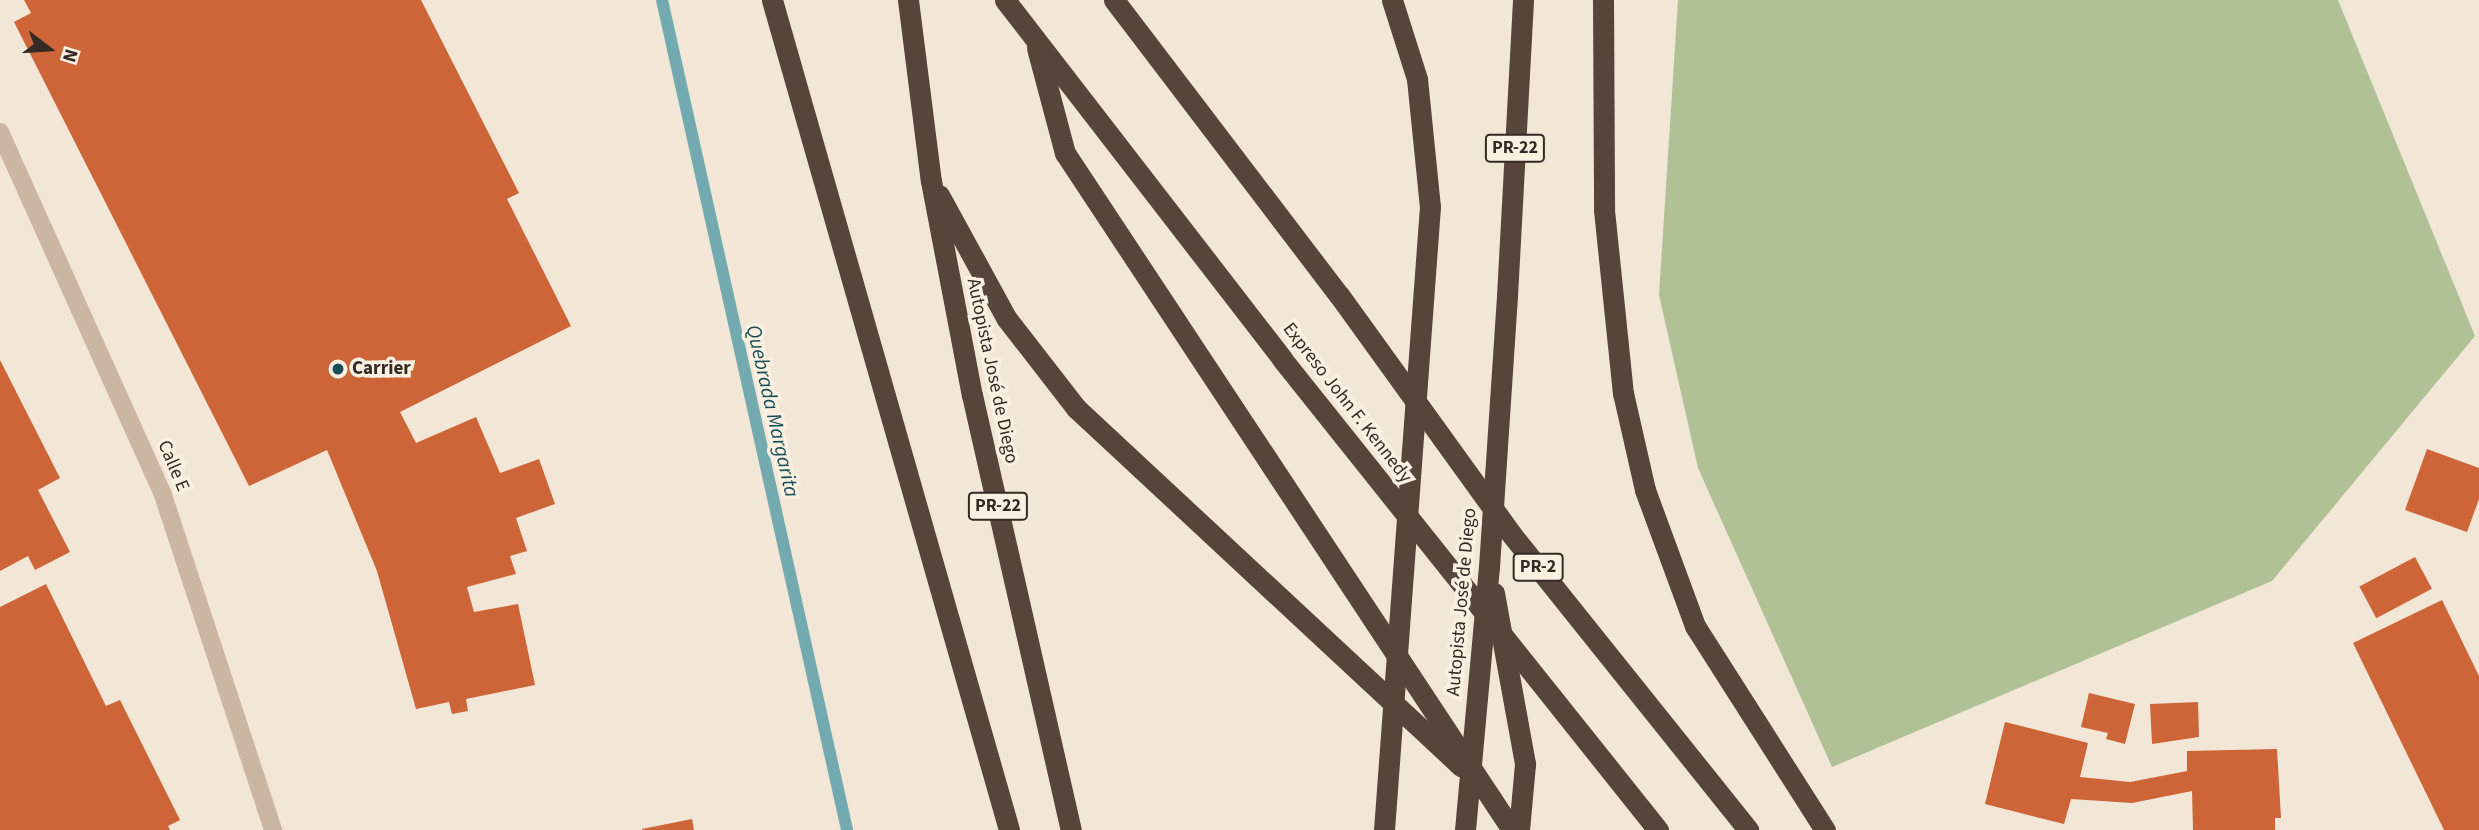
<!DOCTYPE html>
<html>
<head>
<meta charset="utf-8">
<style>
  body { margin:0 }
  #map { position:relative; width:2479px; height:830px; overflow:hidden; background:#f2e6d6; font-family:"Source Sans 3",sans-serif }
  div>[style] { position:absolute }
  .green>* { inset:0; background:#b0c195 }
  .stream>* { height:12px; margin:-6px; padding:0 6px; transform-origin:6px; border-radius:6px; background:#73aab0 }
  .building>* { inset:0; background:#cd6539; transform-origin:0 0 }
  .minor>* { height:18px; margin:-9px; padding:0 9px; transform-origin:9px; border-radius:9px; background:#cab6a1 }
  .motorway>* { height:21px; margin:-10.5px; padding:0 10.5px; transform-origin:10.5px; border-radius:10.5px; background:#56453b }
  .motorway-bridge>* { height:21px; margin:-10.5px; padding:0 10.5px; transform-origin:10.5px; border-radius:10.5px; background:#56453b }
  .dots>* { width:19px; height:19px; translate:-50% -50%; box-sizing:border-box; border:4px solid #faf0e2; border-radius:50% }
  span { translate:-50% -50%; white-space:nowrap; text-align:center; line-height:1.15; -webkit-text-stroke:7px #faf0e2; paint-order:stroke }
  .shield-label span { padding:2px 5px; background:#faf0e2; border:2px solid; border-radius:5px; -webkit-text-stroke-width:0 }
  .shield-label { font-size:18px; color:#342a24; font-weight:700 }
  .poi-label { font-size:19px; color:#342a24; font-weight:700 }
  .left { translate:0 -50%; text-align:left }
  .street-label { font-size:19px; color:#342a24 }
  .water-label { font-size:21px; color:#184f57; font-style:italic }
  .north { position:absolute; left:14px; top:14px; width:70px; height:70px; -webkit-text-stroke:5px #faf0e2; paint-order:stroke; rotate:107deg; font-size:19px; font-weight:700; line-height:28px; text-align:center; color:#342a24 }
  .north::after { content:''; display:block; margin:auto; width:24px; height:32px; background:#342a24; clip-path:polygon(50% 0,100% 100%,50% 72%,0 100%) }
</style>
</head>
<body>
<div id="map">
  <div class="green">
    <i style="clip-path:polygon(1678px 0,2338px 0,2475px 336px,2272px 581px,1832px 767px,1698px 468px,1659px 295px)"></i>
  </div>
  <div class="stream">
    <i style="left:662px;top:0;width:850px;rotate:77.43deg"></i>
  </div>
  <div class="building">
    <i style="clip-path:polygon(24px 0,421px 0,519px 193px,507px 199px,571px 326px,400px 412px,416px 443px,476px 417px,500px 473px,539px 459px,555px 504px,516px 518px,527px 551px,510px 556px,516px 574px,467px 587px,474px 612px,518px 604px,535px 685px,466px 699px,468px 711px,452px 714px,449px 702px,416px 709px,377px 571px,327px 450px,249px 486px,14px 22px,31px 13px)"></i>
    <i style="clip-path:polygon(0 360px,60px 478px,38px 490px,70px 552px,35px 570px,28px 556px,0 571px)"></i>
    <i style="clip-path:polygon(2427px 449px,2479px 468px,2479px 499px,2467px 532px,2405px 510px)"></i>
    <i style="left:2415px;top:557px;width:36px;height:63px;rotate:62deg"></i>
    <i style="clip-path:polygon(46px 584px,106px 706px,120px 700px,180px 820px,168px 826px,170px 830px,0 830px,0 607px)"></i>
    <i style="clip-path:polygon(2442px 600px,2479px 676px,2479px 830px,2444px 830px,2353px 643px)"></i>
    <i style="clip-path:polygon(2089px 693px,2135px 704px,2125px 744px,2106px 739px,2108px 733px,2081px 727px)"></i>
    <i style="clip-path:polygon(2198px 702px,2199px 737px,2152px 744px,2150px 704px)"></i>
    <i style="clip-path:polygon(2005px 722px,2088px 743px,2080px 777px,2130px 782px,2187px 771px,2187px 751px,2277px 749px,2281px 818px,2275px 818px,2275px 830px,2193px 830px,2192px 791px,2132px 803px,2071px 799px,2064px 824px,1985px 804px)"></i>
    <i style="clip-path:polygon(692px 819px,694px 830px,642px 830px,642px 829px)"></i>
  </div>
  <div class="minor">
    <i style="left:0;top:132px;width:398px;rotate:65.8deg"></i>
    <i style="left:163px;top:495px;width:353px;rotate:71.8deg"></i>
  </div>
  <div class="motorway">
    <i style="left:772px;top:0;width:863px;rotate:74.06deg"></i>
    <i style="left:908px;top:0;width:182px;rotate:82.8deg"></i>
    <i style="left:931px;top:181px;width:218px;rotate:79.2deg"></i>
    <i style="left:972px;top:395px;width:446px;rotate:77.2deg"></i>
    <i style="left:1005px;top:0;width:453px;rotate:52.3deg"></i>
    <i style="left:1282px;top:359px;width:603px;rotate:51.4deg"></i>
    <i style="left:1114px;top:0;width:371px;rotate:52.7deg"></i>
    <i style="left:1339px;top:295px;width:296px;rotate:54.2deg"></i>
    <i style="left:1512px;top:535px;width:378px;rotate:51.3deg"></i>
    <i style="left:1392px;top:0;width:83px;rotate:72.4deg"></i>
    <i style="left:1417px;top:79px;width:129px;rotate:84.2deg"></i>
    <i style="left:1603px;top:0;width:210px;rotate:89.7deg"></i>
    <i style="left:1604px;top:210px;width:184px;rotate:84.1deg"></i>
    <i style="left:1623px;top:393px;width:99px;rotate:77.2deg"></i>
    <i style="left:1645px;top:490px;width:145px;rotate:69.8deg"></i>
    <i style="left:1695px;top:626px;width:242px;rotate:57.5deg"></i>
    <i style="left:1037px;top:48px;width:109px;rotate:75.1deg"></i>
    <i style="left:1065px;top:153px;width:811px;rotate:56.56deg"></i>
    <i style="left:939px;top:195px;width:141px;rotate:61.3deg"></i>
    <i style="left:1007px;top:319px;width:113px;rotate:52.2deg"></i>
    <i style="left:1076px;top:408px;width:526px;rotate:42.92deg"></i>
    <i style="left:1507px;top:296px;width:296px;rotate:-86.9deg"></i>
  </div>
  <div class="motorway-bridge">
    <i style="left:1494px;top:593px;width:174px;rotate:79.7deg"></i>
    <i style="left:1525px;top:764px;width:66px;rotate:95.2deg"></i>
    <i style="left:1384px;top:830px;width:625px;rotate:-85.78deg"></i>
    <i style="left:1465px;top:830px;width:264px;rotate:-84.8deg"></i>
    <i style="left:1489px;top:567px;width:272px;rotate:-86.2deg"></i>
  </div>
  <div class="dots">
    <i style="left:338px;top:369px;background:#184f57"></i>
  </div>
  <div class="shield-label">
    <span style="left:1515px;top:148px">PR-22</span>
    <span style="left:998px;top:506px">PR-22</span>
    <span style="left:1538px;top:567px">PR-2</span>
  </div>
  <div class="poi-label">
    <span class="left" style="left:352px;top:369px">Carrier</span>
  </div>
  <div class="street-label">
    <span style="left:992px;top:371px;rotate:78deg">Autopista José de Diego</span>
    <span style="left:1347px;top:403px;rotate:52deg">Expreso John F. Kennedy</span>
    <span style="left:173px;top:466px;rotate:67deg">Calle E</span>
    <span style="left:1462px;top:602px;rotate:-85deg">Autopista José de Diego</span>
  </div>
  <div class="water-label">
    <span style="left:773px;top:411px;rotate:77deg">Quebrada Margarita</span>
  </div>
  <div class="north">N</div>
</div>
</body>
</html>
